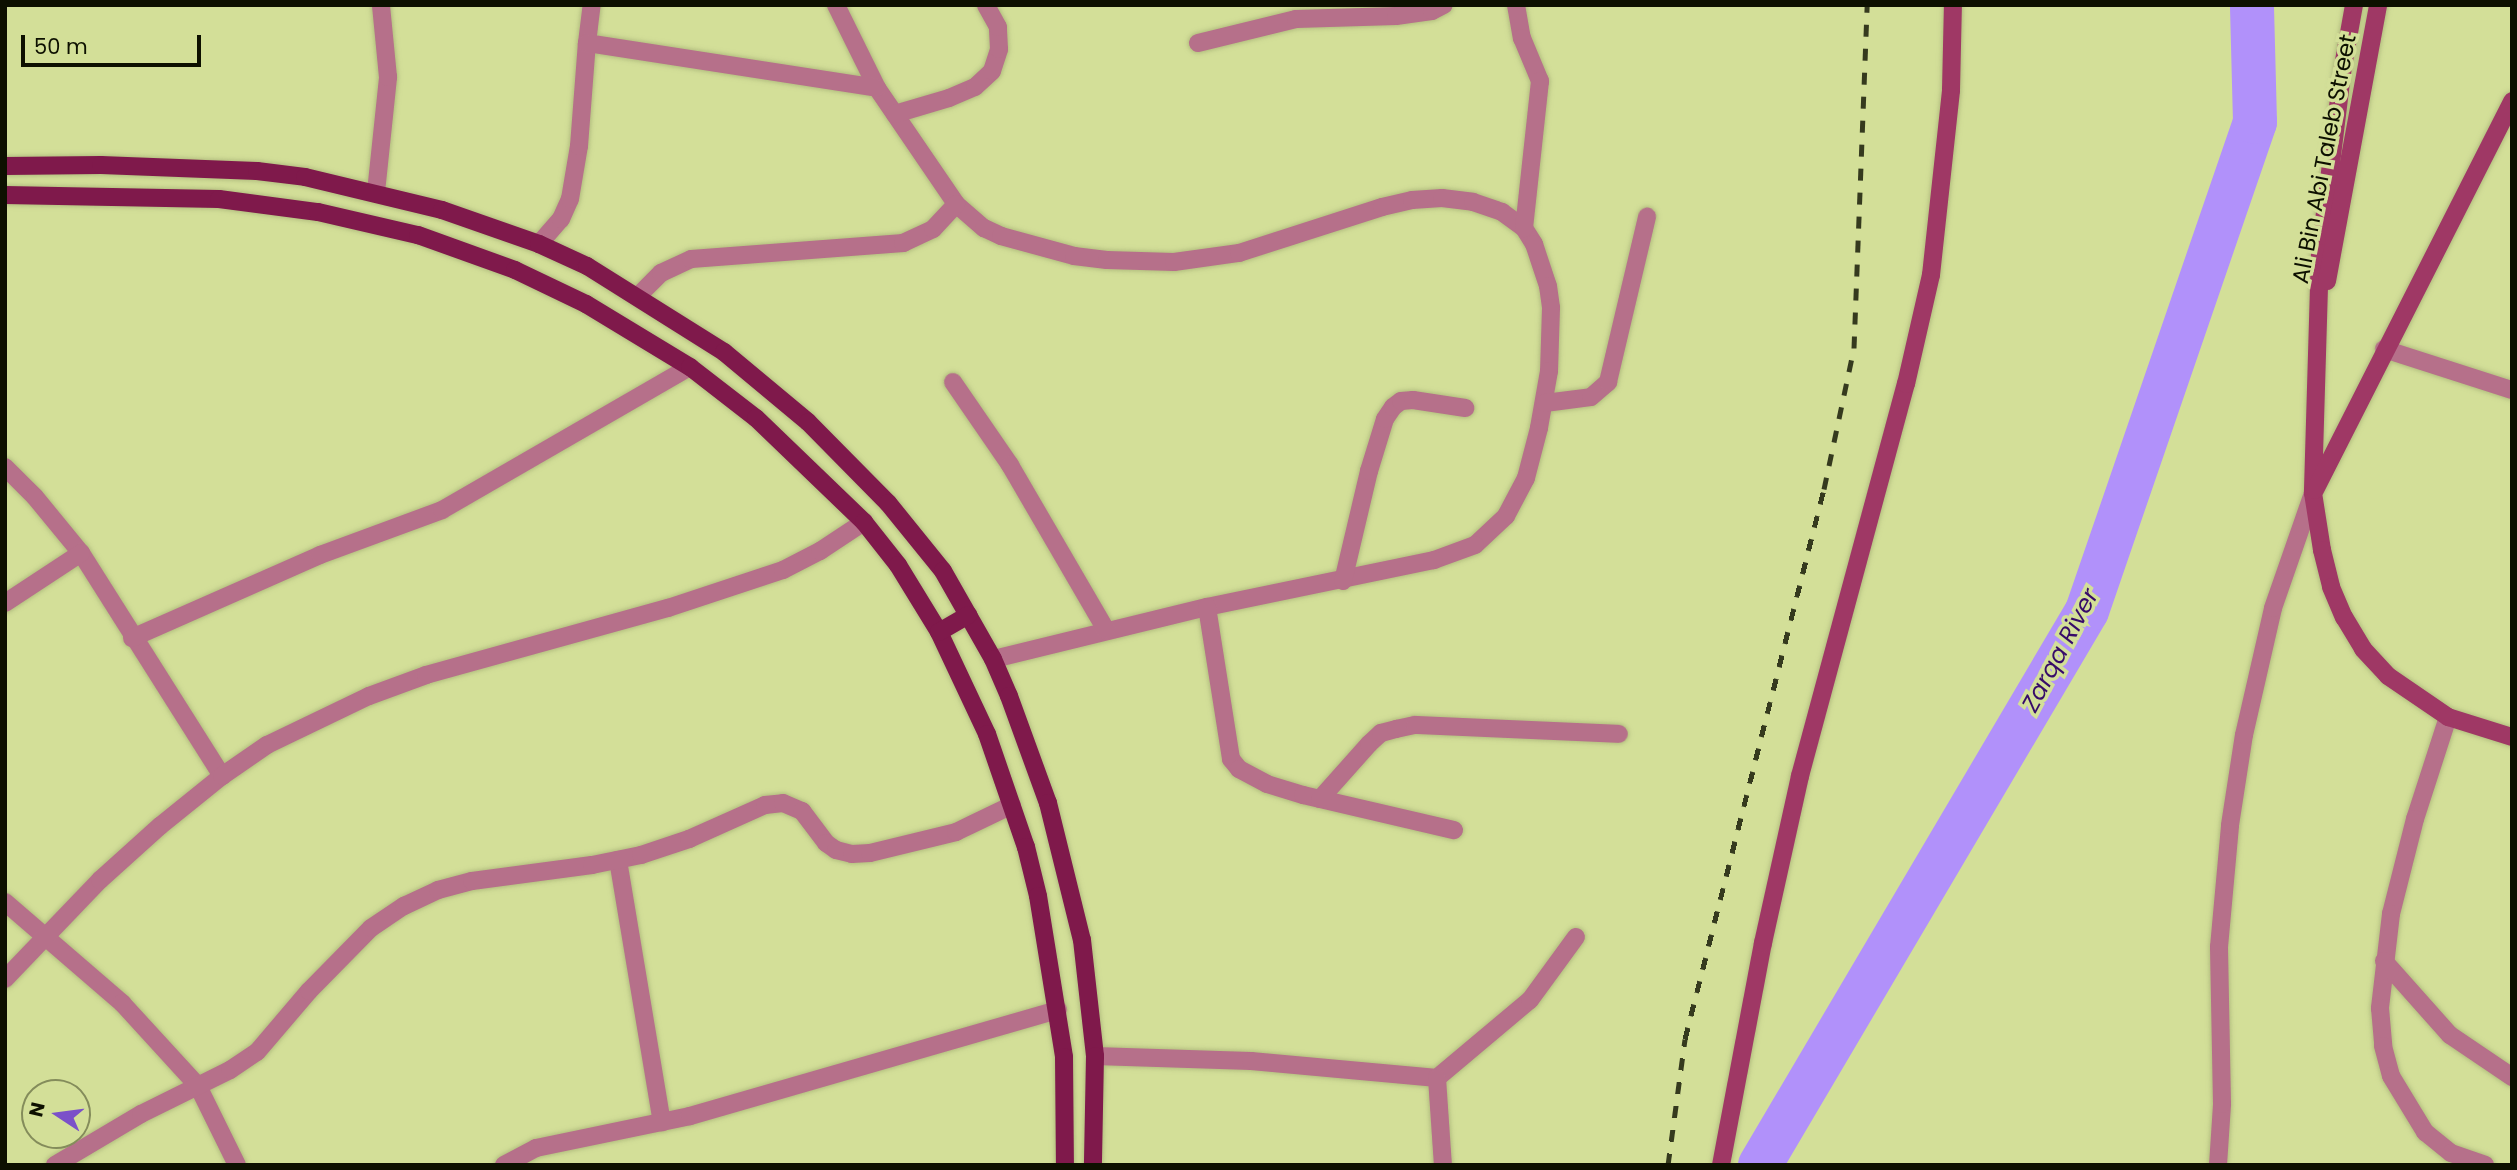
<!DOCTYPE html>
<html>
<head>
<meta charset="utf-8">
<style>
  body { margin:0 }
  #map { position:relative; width:2517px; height:1170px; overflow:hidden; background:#d3df98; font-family:Poppins,sans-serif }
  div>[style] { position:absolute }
  .river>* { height:44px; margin:-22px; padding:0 22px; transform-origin:22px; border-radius:22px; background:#b191fa }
  .roads { filter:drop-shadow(0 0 2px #b3be80) drop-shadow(0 0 2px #b3be80) }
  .street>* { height:18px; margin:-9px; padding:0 9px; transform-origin:9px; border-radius:9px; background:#b6708a }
  .secondary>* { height:18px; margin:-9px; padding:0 9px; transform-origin:9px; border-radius:9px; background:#9f3865 }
  .primary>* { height:18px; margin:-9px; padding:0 9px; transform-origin:9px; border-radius:9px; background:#7f194b }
  .rail>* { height:5px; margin-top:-2.5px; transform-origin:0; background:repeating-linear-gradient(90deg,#353a1e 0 12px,transparent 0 24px) }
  span { translate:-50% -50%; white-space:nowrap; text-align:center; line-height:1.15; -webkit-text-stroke:7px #d3df98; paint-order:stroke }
  .street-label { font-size:23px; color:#0d1000 }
  .water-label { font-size:24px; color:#360a69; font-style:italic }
  .frame { position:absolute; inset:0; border:7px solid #0d1000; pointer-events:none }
  .north { position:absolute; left:21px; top:1079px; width:70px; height:70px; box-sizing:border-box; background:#d3df98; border:2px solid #848c5b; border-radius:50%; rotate:283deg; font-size:19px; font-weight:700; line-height:28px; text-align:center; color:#0d1000 }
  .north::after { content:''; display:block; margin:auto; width:24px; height:32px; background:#7b50c9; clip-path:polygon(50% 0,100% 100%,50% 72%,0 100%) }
  .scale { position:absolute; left:21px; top:35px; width:180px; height:32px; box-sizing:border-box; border:4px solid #0d1000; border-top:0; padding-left:9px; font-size:21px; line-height:24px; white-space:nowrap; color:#0d1000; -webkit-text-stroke:5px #d3df98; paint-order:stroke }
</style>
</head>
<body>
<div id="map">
  <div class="river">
    <i style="left:1760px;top:1165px;width:643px;rotate:-59.45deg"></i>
    <i style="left:2087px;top:611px;width:517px;rotate:-71.04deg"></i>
    <i style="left:2255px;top:122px;width:117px;rotate:-91.5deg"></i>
  </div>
  <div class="roads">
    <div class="street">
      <i style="left:836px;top:5px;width:93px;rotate:63.7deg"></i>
      <i style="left:877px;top:88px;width:140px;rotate:55.7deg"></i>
      <i style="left:956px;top:204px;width:37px;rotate:41deg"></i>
      <i style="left:984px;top:228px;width:19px;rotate:25deg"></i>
      <i style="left:1001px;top:236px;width:76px;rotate:15.3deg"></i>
      <i style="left:1074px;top:256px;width:33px;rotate:7deg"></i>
      <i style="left:1107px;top:260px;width:67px;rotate:1.7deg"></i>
      <i style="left:1174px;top:262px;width:66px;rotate:-7.9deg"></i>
      <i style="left:1239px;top:253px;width:150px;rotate:-17.8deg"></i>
      <i style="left:1382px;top:207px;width:31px;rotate:-13deg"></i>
      <i style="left:1412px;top:200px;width:30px;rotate:-4deg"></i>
      <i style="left:1442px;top:198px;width:31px;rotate:7deg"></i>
      <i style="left:1473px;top:202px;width:31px;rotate:19deg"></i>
      <i style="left:1502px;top:212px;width:27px;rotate:36deg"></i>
      <i style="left:1524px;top:228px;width:19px;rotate:58deg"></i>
      <i style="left:1534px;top:244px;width:44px;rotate:71.6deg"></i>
      <i style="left:1548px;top:286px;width:22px;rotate:82deg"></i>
      <i style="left:1551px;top:308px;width:63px;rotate:91.8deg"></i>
      <i style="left:1549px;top:371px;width:58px;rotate:100deg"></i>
      <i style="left:1539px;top:428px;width:52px;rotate:104.6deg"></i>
      <i style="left:1526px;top:478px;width:43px;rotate:117.8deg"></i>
      <i style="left:1506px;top:516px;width:42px;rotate:136.9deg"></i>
      <i style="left:1475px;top:545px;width:44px;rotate:159.9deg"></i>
      <i style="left:1434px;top:560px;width:232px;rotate:168.3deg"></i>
      <i style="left:1207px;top:607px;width:220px;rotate:166.3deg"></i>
      <i style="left:1516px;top:5px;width:34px;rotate:80deg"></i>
      <i style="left:1522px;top:38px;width:47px;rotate:67.3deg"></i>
      <i style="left:1540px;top:81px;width:148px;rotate:96.2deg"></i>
      <i style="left:587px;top:43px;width:38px;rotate:-83deg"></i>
      <i style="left:1198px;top:43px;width:101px;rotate:-13.8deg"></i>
      <i style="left:1296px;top:19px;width:100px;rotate:-1.7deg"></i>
      <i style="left:1396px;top:16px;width:36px;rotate:-8deg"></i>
      <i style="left:1432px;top:11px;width:13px;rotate:-27deg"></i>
      <i style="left:895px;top:114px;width:56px;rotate:-16.5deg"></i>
      <i style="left:949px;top:98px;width:28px;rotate:-23deg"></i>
      <i style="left:975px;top:87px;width:23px;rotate:-43deg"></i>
      <i style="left:992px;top:71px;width:23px;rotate:-72deg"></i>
      <i style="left:999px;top:49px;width:22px;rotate:-93deg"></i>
      <i style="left:998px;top:27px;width:25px;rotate:-119deg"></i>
      <i style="left:376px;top:192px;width:116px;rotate:-84deg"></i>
      <i style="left:388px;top:77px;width:72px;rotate:-95.6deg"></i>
      <i style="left:539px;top:244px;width:33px;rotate:-49deg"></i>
      <i style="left:561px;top:219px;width:22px;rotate:-66deg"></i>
      <i style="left:570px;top:199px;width:54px;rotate:-80.4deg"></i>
      <i style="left:579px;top:146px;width:103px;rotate:-85.6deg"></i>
      <i style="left:587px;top:43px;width:293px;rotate:8.8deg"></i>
      <i style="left:638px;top:296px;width:33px;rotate:-45deg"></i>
      <i style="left:661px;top:273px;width:33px;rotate:-25deg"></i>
      <i style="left:691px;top:259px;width:213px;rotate:-4.3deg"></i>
      <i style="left:903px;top:243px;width:33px;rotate:-25deg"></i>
      <i style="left:933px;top:229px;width:34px;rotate:-47deg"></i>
      <i style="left:2384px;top:349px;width:134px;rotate:17.8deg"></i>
      <i style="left:953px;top:382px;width:101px;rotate:55.5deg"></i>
      <i style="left:1010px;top:465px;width:191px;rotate:59.8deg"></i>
      <i style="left:1545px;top:403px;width:46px;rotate:-7.4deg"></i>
      <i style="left:1591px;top:397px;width:23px;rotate:-41deg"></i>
      <i style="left:1608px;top:382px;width:170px;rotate:-76.7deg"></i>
      <i style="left:5px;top:467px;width:42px;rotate:45deg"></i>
      <i style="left:35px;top:497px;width:72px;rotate:50.6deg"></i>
      <i style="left:81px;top:553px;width:264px;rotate:57.7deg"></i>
      <i style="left:1343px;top:581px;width:113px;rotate:-76.7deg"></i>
      <i style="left:1369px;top:471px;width:54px;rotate:-72.9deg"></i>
      <i style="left:1385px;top:419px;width:14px;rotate:-56deg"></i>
      <i style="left:1393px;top:407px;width:10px;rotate:-37deg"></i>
      <i style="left:1401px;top:401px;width:12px;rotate:-5deg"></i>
      <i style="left:1413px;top:400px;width:53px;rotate:8.7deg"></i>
      <i style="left:5px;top:603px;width:91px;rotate:-33.3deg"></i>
      <i style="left:1207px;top:607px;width:154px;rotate:81deg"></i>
      <i style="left:1231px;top:759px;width:13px;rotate:51deg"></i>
      <i style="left:1239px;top:769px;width:32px;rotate:28deg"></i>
      <i style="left:1267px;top:784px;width:38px;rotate:17deg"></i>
      <i style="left:1303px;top:795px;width:155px;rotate:13.1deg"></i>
      <i style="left:132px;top:638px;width:206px;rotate:-23.8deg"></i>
      <i style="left:320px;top:555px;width:130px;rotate:-20.2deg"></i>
      <i style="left:442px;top:510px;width:286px;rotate:-30deg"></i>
      <i style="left:2448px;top:717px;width:107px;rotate:107.9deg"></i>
      <i style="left:2415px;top:819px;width:98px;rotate:104.2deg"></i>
      <i style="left:2391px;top:914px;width:95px;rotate:96.7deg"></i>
      <i style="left:2380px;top:1008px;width:38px;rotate:85deg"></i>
      <i style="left:2383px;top:1046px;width:31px;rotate:75deg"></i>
      <i style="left:2391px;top:1076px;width:66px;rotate:58.7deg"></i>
      <i style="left:2425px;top:1132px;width:33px;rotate:39deg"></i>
      <i style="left:2451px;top:1153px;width:36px;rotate:19deg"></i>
      <i style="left:1320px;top:799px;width:74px;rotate:-48.3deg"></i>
      <i style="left:1369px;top:744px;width:16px;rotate:-43deg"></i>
      <i style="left:1381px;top:733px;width:16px;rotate:-15deg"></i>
      <i style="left:1396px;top:729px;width:19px;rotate:-12deg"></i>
      <i style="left:1415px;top:725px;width:204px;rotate:2.5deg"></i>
      <i style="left:618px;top:860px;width:266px;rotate:80.5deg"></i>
      <i style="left:5px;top:902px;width:155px;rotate:40.8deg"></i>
      <i style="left:122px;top:1003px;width:113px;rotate:47.5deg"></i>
      <i style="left:198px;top:1086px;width:88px;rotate:63.7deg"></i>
      <i style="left:2384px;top:961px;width:99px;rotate:48.3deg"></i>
      <i style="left:2450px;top:1035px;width:75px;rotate:34.1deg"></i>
      <i style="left:5px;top:979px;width:137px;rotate:-46.2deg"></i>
      <i style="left:100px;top:880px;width:81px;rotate:-42deg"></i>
      <i style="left:160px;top:826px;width:80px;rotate:-38.9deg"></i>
      <i style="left:222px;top:776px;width:55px;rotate:-34.6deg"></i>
      <i style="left:267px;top:745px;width:113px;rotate:-25.7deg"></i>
      <i style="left:369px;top:696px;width:61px;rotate:-20.2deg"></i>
      <i style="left:426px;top:675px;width:251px;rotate:-15.5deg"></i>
      <i style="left:668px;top:608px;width:121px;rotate:-18.3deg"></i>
      <i style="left:783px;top:570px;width:42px;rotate:-27.2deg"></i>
      <i style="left:820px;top:551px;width:53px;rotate:-33.4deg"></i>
      <i style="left:1095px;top:1056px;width:156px;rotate:1.8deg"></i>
      <i style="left:1251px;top:1061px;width:187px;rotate:5.2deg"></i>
      <i style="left:1437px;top:1078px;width:121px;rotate:-40deg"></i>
      <i style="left:1530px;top:1000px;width:78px;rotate:-53.9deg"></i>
      <i style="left:1437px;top:1078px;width:87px;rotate:86.1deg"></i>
      <i style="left:55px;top:1165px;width:100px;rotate:-30.7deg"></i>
      <i style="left:141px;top:1114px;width:99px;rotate:-26.3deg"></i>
      <i style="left:230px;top:1070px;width:32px;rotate:-34deg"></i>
      <i style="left:257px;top:1052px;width:80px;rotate:-49.6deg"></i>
      <i style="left:309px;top:991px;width:88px;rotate:-45.5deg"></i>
      <i style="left:371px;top:928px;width:40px;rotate:-34deg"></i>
      <i style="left:404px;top:906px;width:38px;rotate:-25deg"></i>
      <i style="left:438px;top:890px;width:35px;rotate:-15deg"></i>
      <i style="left:472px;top:881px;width:121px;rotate:-7.6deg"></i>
      <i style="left:592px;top:865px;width:50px;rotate:-11.5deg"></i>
      <i style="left:641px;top:855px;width:51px;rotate:-18.4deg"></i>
      <i style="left:689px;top:839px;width:83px;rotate:-24.1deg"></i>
      <i style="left:765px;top:805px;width:18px;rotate:-6deg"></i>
      <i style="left:783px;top:803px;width:21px;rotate:23deg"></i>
      <i style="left:802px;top:811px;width:40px;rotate:53deg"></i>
      <i style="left:826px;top:843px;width:12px;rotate:35deg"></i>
      <i style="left:836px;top:850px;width:16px;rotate:14deg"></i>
      <i style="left:852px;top:854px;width:18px;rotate:-3deg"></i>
      <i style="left:870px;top:853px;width:89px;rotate:-13.7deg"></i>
      <i style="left:956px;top:832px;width:62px;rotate:-25.7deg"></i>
      <i style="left:504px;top:1165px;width:36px;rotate:-28deg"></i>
      <i style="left:536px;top:1148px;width:157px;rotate:-11.7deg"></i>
      <i style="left:690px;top:1116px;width:383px;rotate:-16.1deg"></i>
      <i style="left:2218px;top:1165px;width:61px;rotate:-86.2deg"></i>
      <i style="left:2222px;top:1104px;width:157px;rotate:-91.1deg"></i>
      <i style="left:2219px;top:947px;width:122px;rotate:-84.8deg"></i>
      <i style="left:2230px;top:825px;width:91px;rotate:-81.2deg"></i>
      <i style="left:2244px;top:735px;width:130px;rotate:-77.1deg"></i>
      <i style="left:2273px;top:608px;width:122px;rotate:-70.8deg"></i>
    </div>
    <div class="secondary">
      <i style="left:2354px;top:5px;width:62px;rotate:100.2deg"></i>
      <i style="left:2343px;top:66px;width:188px;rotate:97deg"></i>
      <i style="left:2320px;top:253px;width:240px;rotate:91.7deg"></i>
      <i style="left:2313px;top:493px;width:58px;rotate:81deg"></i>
      <i style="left:2322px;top:550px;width:38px;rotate:76deg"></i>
      <i style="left:2331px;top:587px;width:33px;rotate:67deg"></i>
      <i style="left:2344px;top:617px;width:37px;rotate:59deg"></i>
      <i style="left:2363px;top:649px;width:37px;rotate:47deg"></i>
      <i style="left:2388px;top:676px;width:73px;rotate:34.3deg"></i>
      <i style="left:2448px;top:717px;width:67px;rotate:17.4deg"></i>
      <i style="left:2327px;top:281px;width:281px;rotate:-79.5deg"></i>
      <i style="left:2315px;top:490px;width:436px;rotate:-63.1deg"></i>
      <i style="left:1721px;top:1165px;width:226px;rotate:-79.3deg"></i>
      <i style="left:1763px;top:943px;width:171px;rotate:-77.5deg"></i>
      <i style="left:1800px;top:776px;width:406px;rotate:-74.9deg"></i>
      <i style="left:1906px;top:384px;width:112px;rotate:-77.1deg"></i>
      <i style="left:1931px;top:275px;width:186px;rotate:-83.8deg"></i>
      <i style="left:1951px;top:90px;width:85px;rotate:-88.7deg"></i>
    </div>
    <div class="primary">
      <i style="left:5px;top:166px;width:96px;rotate:-0.6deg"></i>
      <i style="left:101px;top:165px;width:156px;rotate:2.2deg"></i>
      <i style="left:257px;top:171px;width:48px;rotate:7.1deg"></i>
      <i style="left:305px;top:177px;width:141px;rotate:13.5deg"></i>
      <i style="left:442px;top:210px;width:103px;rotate:19.3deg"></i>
      <i style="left:539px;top:244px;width:53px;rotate:24.6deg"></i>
      <i style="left:587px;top:266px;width:162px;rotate:32.1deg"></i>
      <i style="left:724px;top:352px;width:109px;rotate:39.8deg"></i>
      <i style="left:808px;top:422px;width:114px;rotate:45.4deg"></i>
      <i style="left:888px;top:503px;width:87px;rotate:51deg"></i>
      <i style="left:943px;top:571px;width:101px;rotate:60.4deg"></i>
      <i style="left:993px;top:659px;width:40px;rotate:66.6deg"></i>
      <i style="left:1009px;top:696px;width:114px;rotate:70deg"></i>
      <i style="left:1048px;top:803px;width:141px;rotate:76.1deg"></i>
      <i style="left:1082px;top:940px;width:117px;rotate:83.6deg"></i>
      <i style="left:1095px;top:1056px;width:109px;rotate:91.1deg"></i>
      <i style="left:5px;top:195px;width:214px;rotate:1.1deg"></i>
      <i style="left:219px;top:199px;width:100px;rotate:7.5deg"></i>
      <i style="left:318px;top:212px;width:103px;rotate:13deg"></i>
      <i style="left:418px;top:235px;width:103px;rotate:19.8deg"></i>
      <i style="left:515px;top:270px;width:79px;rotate:25.6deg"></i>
      <i style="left:586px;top:304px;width:122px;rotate:31.2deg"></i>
      <i style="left:690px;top:367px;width:83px;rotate:37.7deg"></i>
      <i style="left:756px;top:418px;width:150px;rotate:43.9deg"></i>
      <i style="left:864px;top:522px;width:55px;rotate:51.7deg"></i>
      <i style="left:898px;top:565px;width:79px;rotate:58.5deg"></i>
      <i style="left:939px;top:632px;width:113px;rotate:64.8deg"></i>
      <i style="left:987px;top:734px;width:120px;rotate:71deg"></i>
      <i style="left:1026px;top:847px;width:50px;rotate:76.2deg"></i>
      <i style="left:1038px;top:896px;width:163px;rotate:80.8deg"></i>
      <i style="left:1064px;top:1057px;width:108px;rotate:89.5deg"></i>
      <i style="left:939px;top:632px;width:34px;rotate:-30deg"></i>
    </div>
  </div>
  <div class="rail">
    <i style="left:1668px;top:1165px;width:127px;rotate:-82.3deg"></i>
    <i style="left:1685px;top:1039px;width:567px;rotate:-75.82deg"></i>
    <i style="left:1824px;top:489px;width:144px;rotate:-78deg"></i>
    <i style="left:1854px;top:348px;width:343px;rotate:-87.8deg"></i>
  </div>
  <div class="street-label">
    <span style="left:2324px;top:159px;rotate:-79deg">Ali Bin Abi Taleb Street</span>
  </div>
  <div class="water-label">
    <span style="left:2060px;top:650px;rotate:-62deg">Zarqa River</span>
  </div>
  <div class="frame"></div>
  <div class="north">N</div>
  <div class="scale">50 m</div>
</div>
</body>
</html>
